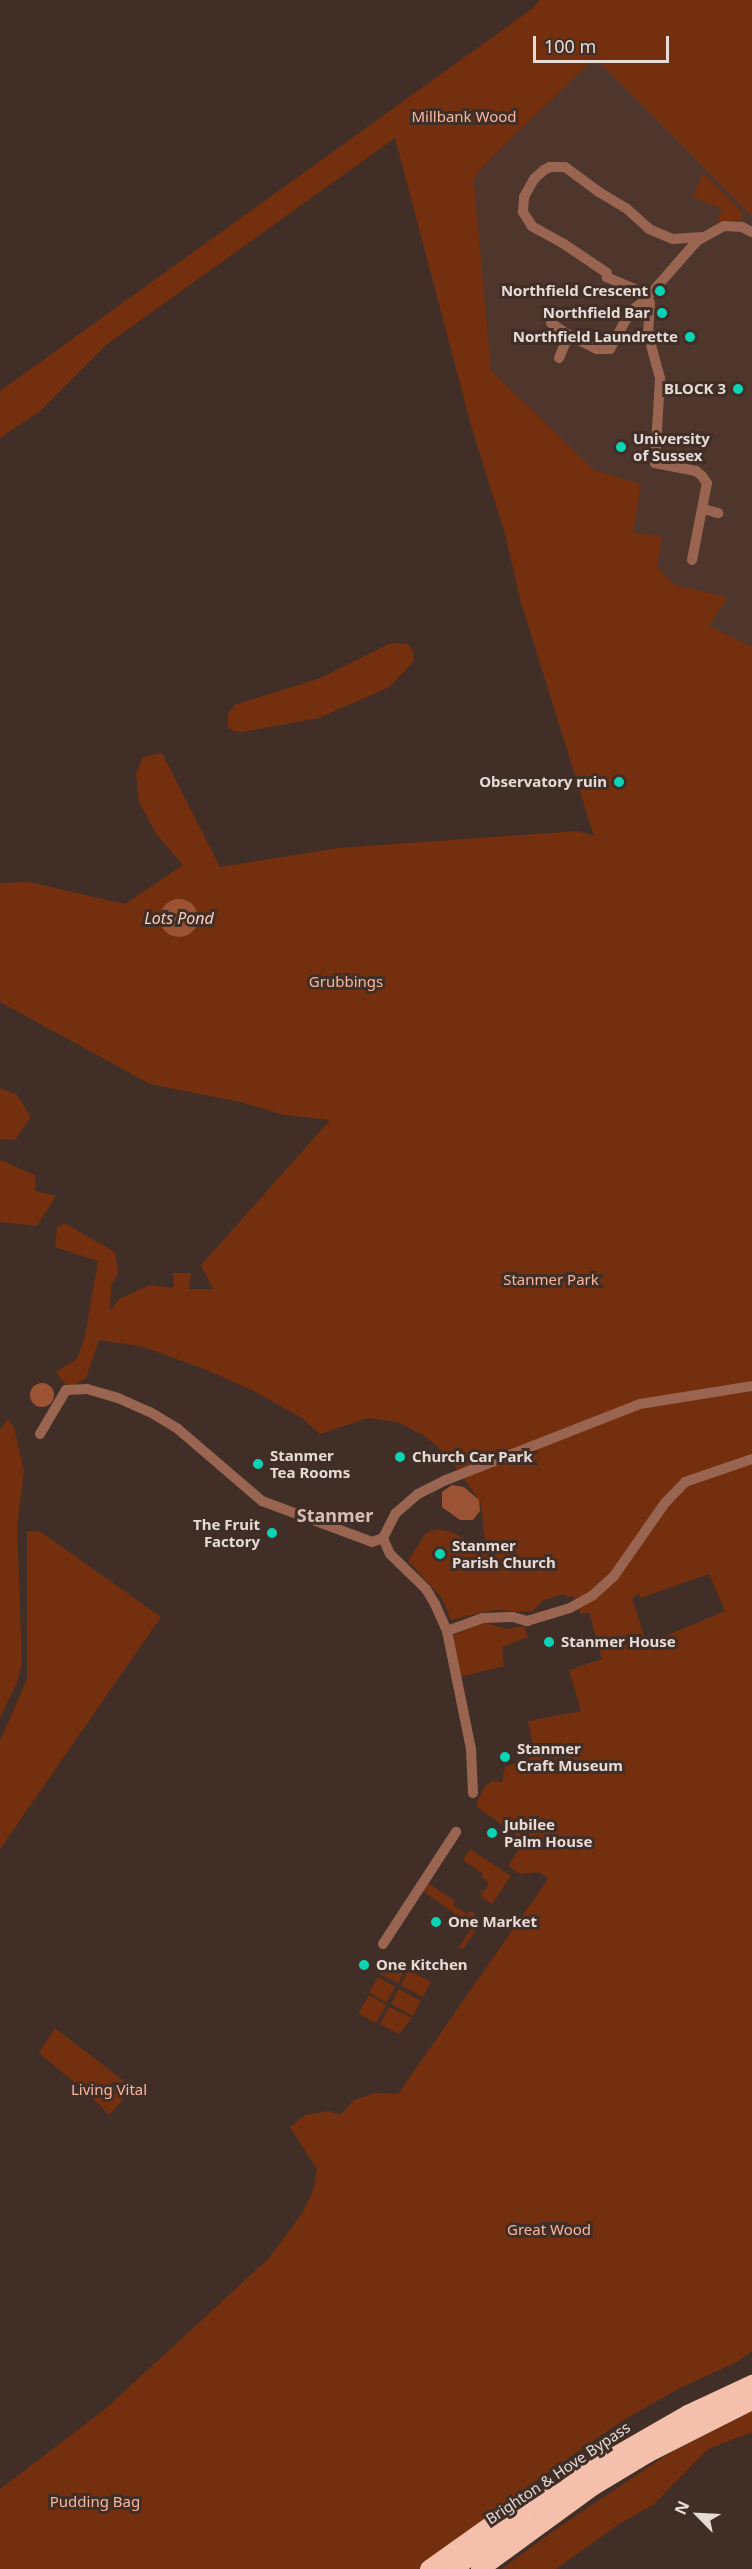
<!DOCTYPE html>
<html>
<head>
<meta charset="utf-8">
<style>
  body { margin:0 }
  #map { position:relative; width:752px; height:2569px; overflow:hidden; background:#402e27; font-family:"Noto Sans",sans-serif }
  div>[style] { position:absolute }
  .built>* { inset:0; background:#4e362c }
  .green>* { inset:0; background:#732f0e; transform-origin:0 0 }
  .water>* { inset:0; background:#9c5334 }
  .round { border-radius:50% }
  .street>* { height:10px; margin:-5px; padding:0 5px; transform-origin:5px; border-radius:5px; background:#9a6550 }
  .highway>* { height:18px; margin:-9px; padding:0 9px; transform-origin:9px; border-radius:9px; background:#f5c0ab }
  .dots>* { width:16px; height:16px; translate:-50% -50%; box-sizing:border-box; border:3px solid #402e27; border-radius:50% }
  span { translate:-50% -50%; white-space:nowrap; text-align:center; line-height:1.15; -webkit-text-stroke:6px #402e27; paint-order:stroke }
  .park-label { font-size:15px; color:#f7b79e }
  .poi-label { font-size:15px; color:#e7dbd6; font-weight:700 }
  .right { translate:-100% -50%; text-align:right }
  .left { translate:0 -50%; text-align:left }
  .street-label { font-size:15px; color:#e7dbd6 }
  .water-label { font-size:16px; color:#f9cebc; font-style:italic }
  .quarter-label { font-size:18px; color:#d6bfb6; font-weight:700 }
  .north { position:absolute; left:668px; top:2485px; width:60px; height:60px; -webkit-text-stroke:4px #402e27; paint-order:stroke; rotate:294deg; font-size:16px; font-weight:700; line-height:24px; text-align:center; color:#e7dbd6 }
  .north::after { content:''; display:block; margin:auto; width:21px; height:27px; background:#e7dbd6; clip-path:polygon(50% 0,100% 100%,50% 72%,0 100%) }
  .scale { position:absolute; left:533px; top:36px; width:136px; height:27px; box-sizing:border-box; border:3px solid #e7dbd6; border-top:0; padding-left:8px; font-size:18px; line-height:21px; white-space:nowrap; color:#e7dbd6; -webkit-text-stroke:4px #402e27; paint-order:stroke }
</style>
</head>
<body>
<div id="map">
  <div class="built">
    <i style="clip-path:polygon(595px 58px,752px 215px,752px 830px,594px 837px,520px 599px,491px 461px,474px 182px,477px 174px,489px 160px)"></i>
  </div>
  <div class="green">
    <i style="clip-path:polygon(evenodd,540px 0,752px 0,752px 216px,595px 58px,489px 160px,477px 174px,474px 182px,491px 370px,594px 470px,641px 484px,633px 533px,662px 536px,657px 567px,675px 585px,727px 597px,709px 626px,752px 647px,752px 2351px,737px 2362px,680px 2388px,622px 2421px,508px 2500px,420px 2569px,0 2569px,0 2489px,104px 2410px,269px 2258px,303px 2212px,314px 2188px,317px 2169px,290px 2127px,305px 2115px,329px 2111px,340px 2115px,354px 2100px,375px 2093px,398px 2094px,548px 1879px,539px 1872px,520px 1874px,508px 1866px,524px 1841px,477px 1807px,478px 1800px,484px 1787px,492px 1781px,502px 1782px,505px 1767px,535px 1756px,528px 1721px,581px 1711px,569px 1670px,602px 1659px,589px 1612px,581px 1614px,573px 1596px,567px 1597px,565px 1594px,543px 1600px,532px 1612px,493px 1610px,451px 1620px,442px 1598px,408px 1561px,425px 1534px,437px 1529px,451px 1532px,479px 1546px,485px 1544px,481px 1503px,446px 1454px,426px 1437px,398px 1422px,368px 1418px,320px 1434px,302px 1418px,252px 1390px,202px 1368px,140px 1346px,99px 1340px,86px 1378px,70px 1388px,61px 1379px,56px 1372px,77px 1359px,85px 1336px,98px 1261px,55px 1247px,57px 1228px,64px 1223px,115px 1252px,118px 1273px,111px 1286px,110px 1311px,119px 1299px,150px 1285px,174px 1288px,173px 1273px,191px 1273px,189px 1289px,213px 1289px,201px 1265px,330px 1120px,285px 1115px,240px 1102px,150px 1084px,0 1002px,0 883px,29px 882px,125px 904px,183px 865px,157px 835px,139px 802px,136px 774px,143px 757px,162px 753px,220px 867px,339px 848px,578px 831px,594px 836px,520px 599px,505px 534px,472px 429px,395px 138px,106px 345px,40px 411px,0 438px,0 391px,533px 8px,540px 0,709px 1574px,725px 1611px,647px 1644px,632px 1598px,639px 1593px,640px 1598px,709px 1574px)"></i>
    <i style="clip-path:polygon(703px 173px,743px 213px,741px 220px,717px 222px,722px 209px,693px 197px)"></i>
    <i style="clip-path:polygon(391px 643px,408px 644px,414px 652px,413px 662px,389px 687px,319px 718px,243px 732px,233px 731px,228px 727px,228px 714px,234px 705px,318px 679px)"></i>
    <i style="clip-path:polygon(0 1088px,17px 1095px,31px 1117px,15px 1140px,0 1139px)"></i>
    <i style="clip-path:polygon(0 1160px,35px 1175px,35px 1191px,56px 1196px,37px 1226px,0 1222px)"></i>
    <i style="clip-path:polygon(8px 1419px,14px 1427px,24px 1471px,17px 1525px,22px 1663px,17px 1682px,0 1718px,0 1430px)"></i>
    <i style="clip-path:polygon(27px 1531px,41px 1532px,161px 1617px,0 1849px,0 1741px,27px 1679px)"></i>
    <i style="clip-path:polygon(483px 1622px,507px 1629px,524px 1626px,528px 1637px,502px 1647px,504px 1666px,460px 1677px,452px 1641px,454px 1635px)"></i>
    <i style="clip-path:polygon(470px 1849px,511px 1876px,492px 1904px,480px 1896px,483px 1893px,480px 1890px,484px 1891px,489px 1883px,481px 1877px,483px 1874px,463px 1860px)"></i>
    <i style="clip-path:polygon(426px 1882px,455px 1901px,453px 1905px,467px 1914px,470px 1911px,475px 1914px,472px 1918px,480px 1924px,463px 1949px,459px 1947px,473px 1926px,421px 1890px)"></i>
    <i style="left:388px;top:1959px;width:20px;height:17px;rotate:27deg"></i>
    <i style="left:409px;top:1970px;width:25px;height:17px;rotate:29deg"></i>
    <i style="left:378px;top:1977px;width:20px;height:18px;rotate:30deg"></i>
    <i style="left:399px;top:1989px;width:25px;height:17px;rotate:29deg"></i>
    <i style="left:369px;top:1995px;width:20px;height:21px;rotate:30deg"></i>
    <i style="clip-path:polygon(389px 2007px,412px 2018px,399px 2034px,380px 2024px)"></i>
    <i style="clip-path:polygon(55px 2028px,133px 2088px,109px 2115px,90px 2095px,39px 2053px)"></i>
    <i style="clip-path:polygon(752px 2411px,752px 2432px,708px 2449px,653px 2505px,619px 2524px,556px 2569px,502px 2569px,553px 2531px,668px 2454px)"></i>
  </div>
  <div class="water">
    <i class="round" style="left:160px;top:899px;width:38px;height:38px"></i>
    <i class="round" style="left:30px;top:1383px;width:24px;height:24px"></i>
    <i style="clip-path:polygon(452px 1485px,464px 1487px,479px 1500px,480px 1511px,473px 1520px,460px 1520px,442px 1507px,442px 1492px)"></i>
  </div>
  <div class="street">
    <i style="left:551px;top:323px;width:22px;rotate:34deg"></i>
    <i style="left:569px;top:335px;width:31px;rotate:27deg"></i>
    <i style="left:597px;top:349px;width:13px"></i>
    <i style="left:610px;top:349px;width:42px;rotate:-61.6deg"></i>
    <i style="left:630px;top:312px;width:21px;rotate:-39deg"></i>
    <i style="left:646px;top:299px;width:77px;rotate:-48.7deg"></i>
    <i style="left:697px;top:241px;width:31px;rotate:-29deg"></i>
    <i style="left:724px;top:226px;width:18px;rotate:3deg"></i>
    <i style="left:742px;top:227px;width:11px;rotate:27deg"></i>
    <i style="left:559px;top:358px;width:25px;rotate:-67deg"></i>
    <i style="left:703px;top:509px;width:16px;rotate:15deg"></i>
    <i style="left:692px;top:560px;width:78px;rotate:-79deg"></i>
    <i style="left:707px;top:483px;width:9px;rotate:-126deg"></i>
    <i style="left:702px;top:476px;width:8px;rotate:-140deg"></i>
    <i style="left:696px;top:471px;width:42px;rotate:-169deg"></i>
    <i style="left:655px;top:463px;width:85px;rotate:-86.6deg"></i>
    <i style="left:660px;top:378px;width:46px;rotate:-105.3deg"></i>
    <i style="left:648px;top:334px;width:31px;rotate:-86deg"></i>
    <i style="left:650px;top:303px;width:18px;rotate:-135deg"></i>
    <i style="left:637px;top:290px;width:33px;rotate:-157deg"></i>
    <i style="left:607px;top:277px;width:4px;rotate:-90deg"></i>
    <i style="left:607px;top:273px;width:52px;rotate:-146deg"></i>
    <i style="left:564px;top:244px;width:37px;rotate:-151deg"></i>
    <i style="left:532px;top:226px;width:17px;rotate:-123deg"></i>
    <i style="left:523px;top:212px;width:15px;rotate:-86deg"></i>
    <i style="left:524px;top:197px;width:21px;rotate:-61deg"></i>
    <i style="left:534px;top:179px;width:13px;rotate:-42deg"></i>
    <i style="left:544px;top:170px;width:7px;rotate:-27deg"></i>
    <i style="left:550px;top:167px;width:15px"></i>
    <i style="left:565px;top:167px;width:42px;rotate:36.3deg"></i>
    <i style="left:599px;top:192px;width:31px;rotate:31deg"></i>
    <i style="left:626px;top:208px;width:31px;rotate:42deg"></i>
    <i style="left:649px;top:229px;width:26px;rotate:23deg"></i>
    <i style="left:673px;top:239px;width:29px;rotate:-4deg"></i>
    <i style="left:40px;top:1434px;width:51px;rotate:-59.4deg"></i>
    <i style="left:66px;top:1390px;width:21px;rotate:-3deg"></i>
    <i style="left:87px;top:1389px;width:32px;rotate:16deg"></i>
    <i style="left:118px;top:1398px;width:35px;rotate:24deg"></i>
    <i style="left:150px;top:1412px;width:33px;rotate:31deg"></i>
    <i style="left:178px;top:1429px;width:111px;rotate:40.6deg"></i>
    <i style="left:262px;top:1501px;width:117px;rotate:20.4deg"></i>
    <i style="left:372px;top:1542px;width:12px;rotate:-20deg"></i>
    <i style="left:447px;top:1631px;width:38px;rotate:-20deg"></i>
    <i style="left:483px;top:1618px;width:30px;rotate:-2deg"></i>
    <i style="left:513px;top:1617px;width:15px;rotate:16deg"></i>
    <i style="left:527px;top:1621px;width:45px;rotate:-16.8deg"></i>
    <i style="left:570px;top:1608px;width:26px;rotate:-29deg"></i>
    <i style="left:593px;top:1595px;width:28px;rotate:-42deg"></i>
    <i style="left:614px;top:1576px;width:89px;rotate:-55.1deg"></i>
    <i style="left:665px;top:1503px;width:29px;rotate:-46deg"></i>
    <i style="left:685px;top:1482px;width:71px;rotate:-18.9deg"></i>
    <i style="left:473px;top:1793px;width:44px;rotate:-92.6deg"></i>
    <i style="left:471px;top:1749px;width:120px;rotate:-101.5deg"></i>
    <i style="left:447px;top:1631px;width:30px;rotate:-114deg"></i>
    <i style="left:435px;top:1604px;width:17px;rotate:-121deg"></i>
    <i style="left:426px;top:1589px;width:50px;rotate:-135.8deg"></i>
    <i style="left:390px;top:1554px;width:17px;rotate:-114deg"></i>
    <i style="left:383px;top:1538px;width:28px;rotate:-63deg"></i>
    <i style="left:396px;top:1513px;width:29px;rotate:-41deg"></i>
    <i style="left:418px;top:1494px;width:31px;rotate:-27deg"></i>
    <i style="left:446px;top:1480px;width:208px;rotate:-21.4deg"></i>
    <i style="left:640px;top:1404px;width:113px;rotate:-9.1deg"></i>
    <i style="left:383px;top:1944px;width:134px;rotate:-56.9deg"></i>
  </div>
  <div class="highway">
    <i style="left:429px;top:2569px;width:109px;rotate:-35.3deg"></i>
    <i style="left:454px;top:2569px;width:97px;rotate:-37.5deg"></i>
    <i style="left:531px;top:2510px;width:65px;rotate:-34.4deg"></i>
    <i style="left:585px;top:2473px;width:119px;rotate:-29.8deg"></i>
    <i style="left:688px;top:2414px;width:71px;rotate:-25.1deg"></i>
    <i style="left:480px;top:2569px;width:141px;rotate:-36.1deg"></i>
    <i style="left:594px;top:2486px;width:64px;rotate:-31deg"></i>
    <i style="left:649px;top:2453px;width:115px;rotate:-26.8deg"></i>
  </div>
  <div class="dots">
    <i style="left:660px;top:291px;background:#09d5b5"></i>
    <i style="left:662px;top:313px;background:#09d5b5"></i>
    <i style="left:690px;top:337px;background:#09d5b5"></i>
    <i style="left:738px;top:389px;background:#09d5b5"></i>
    <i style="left:621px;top:447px;background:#09d5b5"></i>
    <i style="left:619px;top:782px;background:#09d5b5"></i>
    <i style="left:400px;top:1457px;background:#09d5b5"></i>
    <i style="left:258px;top:1464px;background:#09d5b5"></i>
    <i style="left:272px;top:1533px;background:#09d5b5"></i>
    <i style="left:440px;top:1554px;background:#09d5b5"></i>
    <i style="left:549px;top:1642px;background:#09d5b5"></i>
    <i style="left:505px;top:1757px;background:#09d5b5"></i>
    <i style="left:492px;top:1833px;background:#09d5b5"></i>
    <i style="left:436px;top:1922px;background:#09d5b5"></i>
    <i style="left:364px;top:1965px;background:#09d5b5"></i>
  </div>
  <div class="park-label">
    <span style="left:464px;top:117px">Millbank Wood</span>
    <span style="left:346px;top:982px">Grubbings</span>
    <span style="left:551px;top:1280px">Stanmer Park</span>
    <span style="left:109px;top:2090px">Living Vital</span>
    <span style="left:549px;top:2230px">Great Wood</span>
    <span style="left:95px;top:2502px">Pudding Bag</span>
  </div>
  <div class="poi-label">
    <span class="right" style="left:648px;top:291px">Northfield Crescent</span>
    <span class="right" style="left:650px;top:313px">Northfield Bar</span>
    <span class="right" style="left:678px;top:337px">Northfield Laundrette</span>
    <span class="right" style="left:726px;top:389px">BLOCK 3</span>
    <span class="left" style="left:633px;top:447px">University<br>of Sussex</span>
    <span class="right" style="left:607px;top:782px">Observatory ruin</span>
    <span class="left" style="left:270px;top:1464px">Stanmer<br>Tea Rooms</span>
    <span class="left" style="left:412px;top:1457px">Church Car Park</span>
    <span class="right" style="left:260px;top:1533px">The Fruit<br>Factory</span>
    <span class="left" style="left:452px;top:1554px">Stanmer<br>Parish Church</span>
    <span class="left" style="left:561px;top:1642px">Stanmer House</span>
    <span class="left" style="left:517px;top:1757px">Stanmer<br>Craft Museum</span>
    <span class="left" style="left:504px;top:1833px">Jubilee<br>Palm House</span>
    <span class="left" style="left:448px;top:1922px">One Market</span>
    <span class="left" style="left:376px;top:1965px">One Kitchen</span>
  </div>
  <div class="street-label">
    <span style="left:558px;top:2473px;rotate:-34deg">Brighton &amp; Hove Bypass</span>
  </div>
  <div class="water-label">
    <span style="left:179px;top:918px">Lots Pond</span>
  </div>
  <div class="quarter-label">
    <span style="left:335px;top:1515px">Stanmer</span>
  </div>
  <div class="north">N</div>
  <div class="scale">100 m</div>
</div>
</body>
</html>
